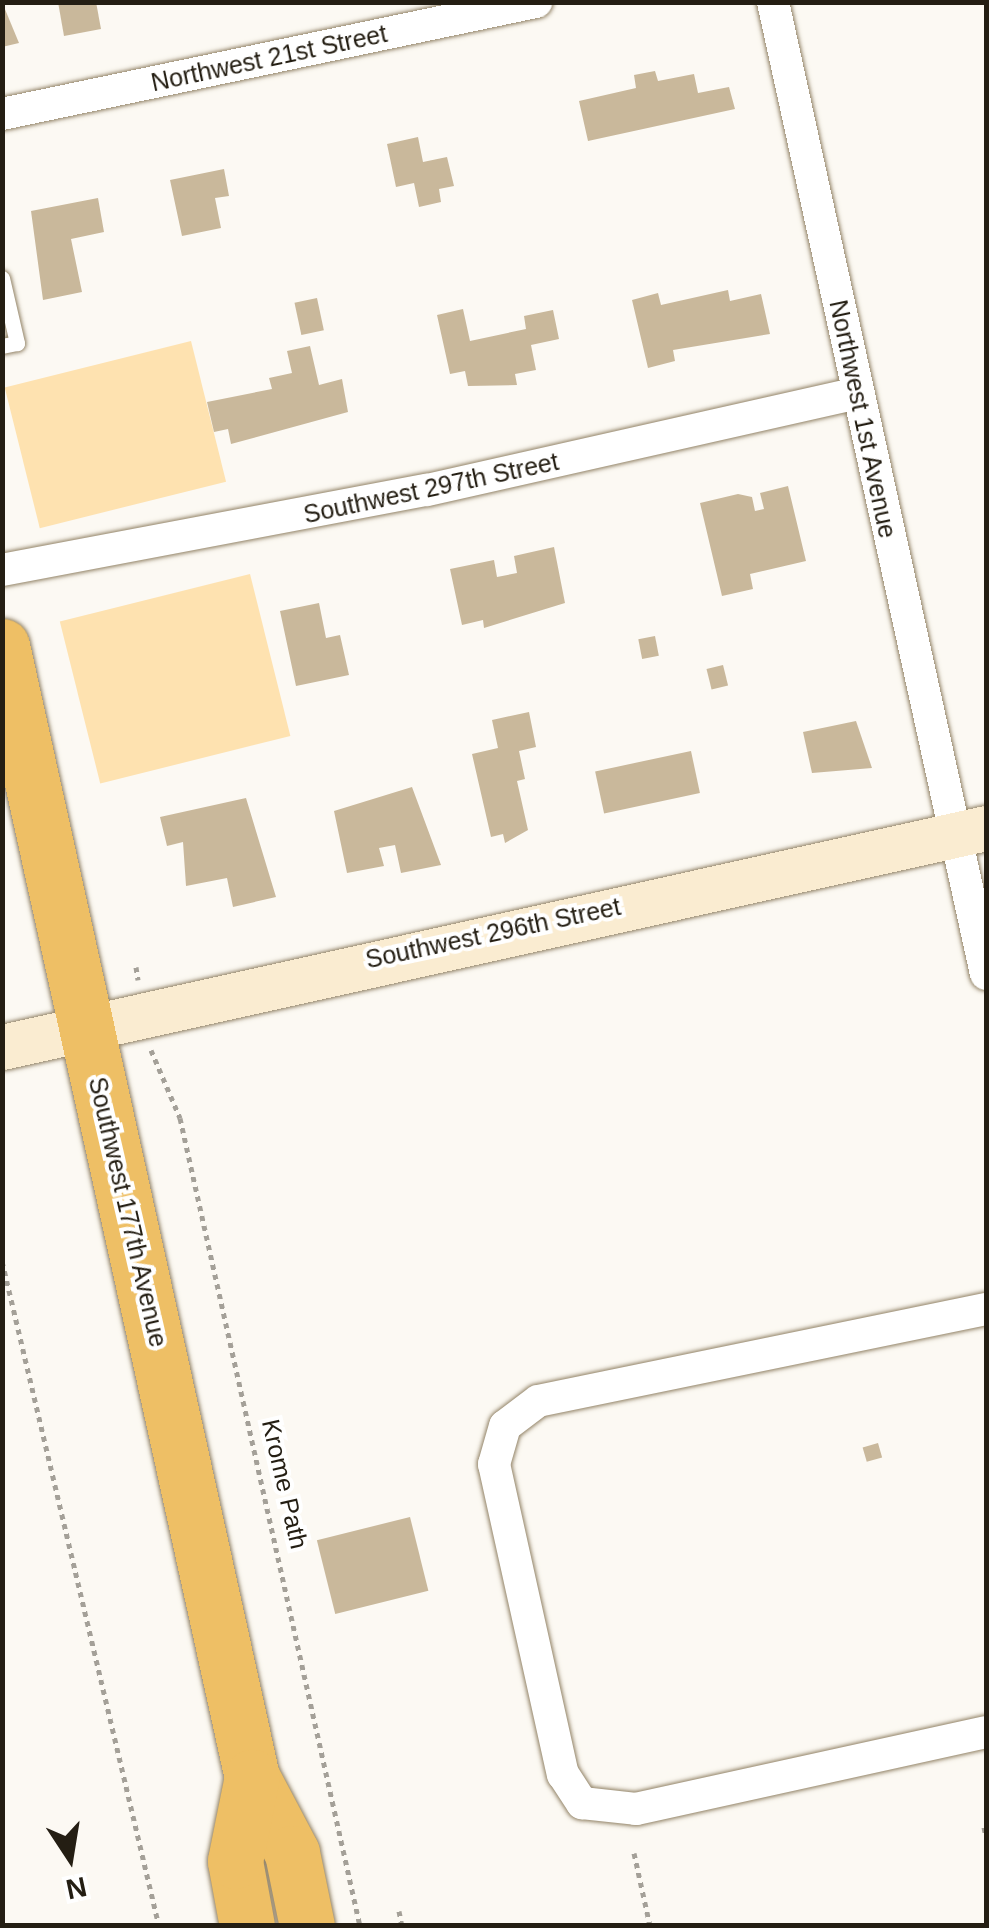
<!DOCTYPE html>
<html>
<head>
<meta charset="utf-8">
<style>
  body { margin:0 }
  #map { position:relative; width:989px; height:1928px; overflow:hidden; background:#fcf9f3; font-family:Helvetica,sans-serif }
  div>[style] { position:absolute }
  .green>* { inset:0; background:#fee2b0; transform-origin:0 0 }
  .building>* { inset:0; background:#c9b89b; transform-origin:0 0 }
  .path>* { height:5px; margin-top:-2.5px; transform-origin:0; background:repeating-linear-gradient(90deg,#a4a098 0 5px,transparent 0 10px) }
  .roads { filter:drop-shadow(0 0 2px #938468) drop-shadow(0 0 2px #938468) }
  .lane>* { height:15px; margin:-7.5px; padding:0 7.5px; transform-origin:7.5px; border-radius:7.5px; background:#fff }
  .street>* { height:32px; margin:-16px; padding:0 16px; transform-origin:16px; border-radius:16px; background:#fff }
  .secondary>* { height:45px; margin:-22.5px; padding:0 22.5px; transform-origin:22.5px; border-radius:22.5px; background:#faecd1 }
  .highway>* { height:55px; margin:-27.5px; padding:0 27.5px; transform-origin:27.5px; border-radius:27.5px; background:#eebf65 }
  span { translate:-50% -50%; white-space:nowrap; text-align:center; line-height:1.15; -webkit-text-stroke:8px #fff; paint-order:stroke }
  .street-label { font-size:25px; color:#241e13 }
  .frame { position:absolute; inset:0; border:5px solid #241e13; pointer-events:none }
  .north { position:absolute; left:20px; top:1808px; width:100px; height:100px; -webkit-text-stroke:8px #fff; paint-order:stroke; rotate:168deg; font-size:28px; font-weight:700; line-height:40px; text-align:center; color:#241e13 }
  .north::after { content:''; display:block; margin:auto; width:35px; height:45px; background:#241e13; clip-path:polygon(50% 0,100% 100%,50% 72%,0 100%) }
</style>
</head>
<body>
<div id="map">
  <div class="green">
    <i style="left:191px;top:341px;width:145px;height:192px;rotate:76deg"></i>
    <i style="left:250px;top:574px;width:167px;height:196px;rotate:76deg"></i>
  </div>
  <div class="building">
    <i style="clip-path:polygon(2px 2px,19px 43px,2px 47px)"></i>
    <i style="clip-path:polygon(58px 2px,96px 2px,101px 29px,64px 36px)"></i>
    <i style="clip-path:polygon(655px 71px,658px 81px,694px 74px,698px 93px,729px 87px,735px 109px,588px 141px,579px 101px,636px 88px,634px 75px)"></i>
    <i style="clip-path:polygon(418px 137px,423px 162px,447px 157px,454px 186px,439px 189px,441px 202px,419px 207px,414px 183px,396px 187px,387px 144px)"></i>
    <i style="clip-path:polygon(224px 169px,229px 196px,215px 198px,221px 228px,182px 236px,170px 180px)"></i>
    <i style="clip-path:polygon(98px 198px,104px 232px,71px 239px,82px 292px,43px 300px,31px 211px)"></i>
    <i style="clip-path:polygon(728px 290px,730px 301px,761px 294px,770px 334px,673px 350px,675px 361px,648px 368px,632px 300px,658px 293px,661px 305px)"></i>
    <i style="left:317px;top:298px;width:33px;height:23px;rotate:78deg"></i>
    <i style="clip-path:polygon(463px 309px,470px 341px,526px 329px,524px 316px,553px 310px,559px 339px,531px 345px,536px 370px,515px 374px,517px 385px,468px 386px,465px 371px,450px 374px,437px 315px)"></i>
    <i style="clip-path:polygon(310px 346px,319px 385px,342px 379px,348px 412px,231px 444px,228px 429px,214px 432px,207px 402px,272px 389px,269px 378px,292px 373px,287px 351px)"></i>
    <i style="clip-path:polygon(788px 486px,806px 561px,750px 574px,753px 589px,722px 596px,700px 503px,738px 494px,752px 497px,755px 511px,764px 509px,760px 493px)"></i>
    <i style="clip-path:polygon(554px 547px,565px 603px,484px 628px,483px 620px,462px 625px,450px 569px,494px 560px,497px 577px,517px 573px,514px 556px)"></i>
    <i style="clip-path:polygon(319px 603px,326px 638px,340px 635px,349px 675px,296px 686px,280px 611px)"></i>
    <i style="left:655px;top:636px;width:20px;height:17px;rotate:79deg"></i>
    <i style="left:723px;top:665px;width:21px;height:17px;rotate:76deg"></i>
    <i style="clip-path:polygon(529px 712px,536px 747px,519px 751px,525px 779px,517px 781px,528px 830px,505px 843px,503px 834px,491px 837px,472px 754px,498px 748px,492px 720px)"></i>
    <i style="clip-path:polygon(856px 721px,872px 768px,812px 773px,803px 732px)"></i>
    <i style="left:691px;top:751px;width:43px;height:98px;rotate:78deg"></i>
    <i style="clip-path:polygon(412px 787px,441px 865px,401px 873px,395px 845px,379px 848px,384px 866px,347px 873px,334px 811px)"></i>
    <i style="clip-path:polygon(246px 798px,276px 897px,233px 907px,227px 878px,186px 886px,183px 842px,167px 846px,160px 817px)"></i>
    <i style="left:878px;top:1443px;width:15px;height:16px;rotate:74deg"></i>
    <i style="left:410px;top:1517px;width:76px;height:96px;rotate:76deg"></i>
  </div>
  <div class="path">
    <i style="left:136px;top:967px;width:13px;rotate:81deg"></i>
    <i style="left:151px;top:1050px;width:74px;rotate:66.9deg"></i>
    <i style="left:180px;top:1118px;width:828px;rotate:77.44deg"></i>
    <i style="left:2px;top:1261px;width:683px;rotate:76.72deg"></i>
    <i style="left:984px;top:1827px;width:10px;rotate:79deg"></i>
    <i style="left:634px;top:1853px;width:75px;rotate:77.6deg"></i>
    <i style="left:399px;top:1911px;width:15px;rotate:79deg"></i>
  </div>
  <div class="roads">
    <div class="lane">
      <i style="left:2px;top:278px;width:67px;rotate:77deg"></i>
      <i style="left:17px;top:343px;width:15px;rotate:169deg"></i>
    </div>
    <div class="street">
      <i style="left:773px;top:2px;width:995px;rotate:77.64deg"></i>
      <i style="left:2px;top:114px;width:546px;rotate:-11.85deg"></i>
      <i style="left:2px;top:570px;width:432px;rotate:-10.7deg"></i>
      <i style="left:427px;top:490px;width:441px;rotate:-12.7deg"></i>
      <i style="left:986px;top:1309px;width:457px;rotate:168.4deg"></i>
      <i style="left:538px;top:1401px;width:41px;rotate:142.9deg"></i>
      <i style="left:505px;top:1426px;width:40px;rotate:106deg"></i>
      <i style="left:494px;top:1464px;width:318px;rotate:77.5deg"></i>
      <i style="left:563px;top:1774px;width:35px;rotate:57deg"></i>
      <i style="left:582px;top:1803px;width:54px;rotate:6.3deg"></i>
      <i style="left:636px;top:1809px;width:358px;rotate:-12.4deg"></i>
    </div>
    <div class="secondary">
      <i style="left:2px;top:1047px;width:1008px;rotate:-12.55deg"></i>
    </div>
    <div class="highway">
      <i style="left:2px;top:646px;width:1158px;rotate:77.54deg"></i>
      <i style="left:252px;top:1777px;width:86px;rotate:62.2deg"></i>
      <i style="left:292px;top:1853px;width:75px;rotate:78.4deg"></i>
      <i style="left:247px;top:1926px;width:66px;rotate:-100.5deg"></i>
      <i style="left:235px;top:1861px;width:86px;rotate:-78.6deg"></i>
    </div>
  </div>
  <div class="street-label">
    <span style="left:269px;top:58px;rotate:-12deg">Northwest 21st Street</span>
    <span style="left:863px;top:419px;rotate:78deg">Northwest 1st Avenue</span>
    <span style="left:431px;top:488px;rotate:-12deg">Southwest 297th Street</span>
    <span style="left:493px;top:933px;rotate:-12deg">Southwest 296th Street</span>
    <span style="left:128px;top:1212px;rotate:77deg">Southwest 177th Avenue</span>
    <span style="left:285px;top:1484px;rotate:77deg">Krome Path</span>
  </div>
  <div class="frame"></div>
  <div class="north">N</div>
</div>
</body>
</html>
